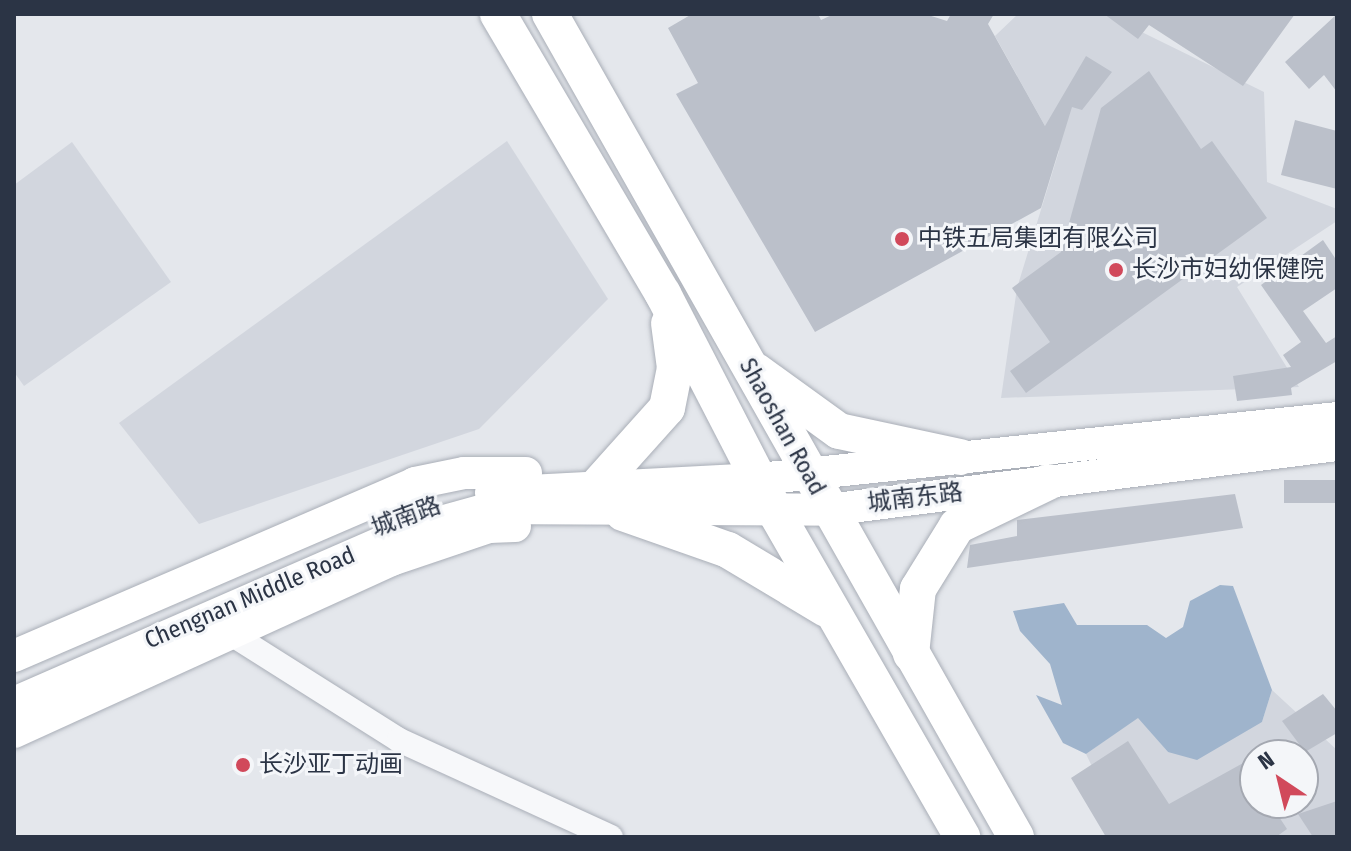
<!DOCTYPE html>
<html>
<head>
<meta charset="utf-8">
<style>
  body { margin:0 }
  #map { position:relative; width:1351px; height:851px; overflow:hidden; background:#e4e7ec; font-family:"Fira Sans Condensed","Noto Sans SC",sans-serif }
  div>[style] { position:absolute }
  .built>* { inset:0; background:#d2d6de }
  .water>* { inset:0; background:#9fb4cc }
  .building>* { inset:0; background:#bbc0ca; transform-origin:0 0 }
  .roads { filter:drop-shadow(0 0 2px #a9aeb7) drop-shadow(0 0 2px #a9aeb7) }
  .minor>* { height:24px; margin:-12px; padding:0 12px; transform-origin:12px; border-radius:12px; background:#f7f8fa }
  .secondary>* { height:32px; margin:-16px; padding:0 16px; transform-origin:16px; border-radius:16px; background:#fff }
  .primary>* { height:36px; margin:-18px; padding:0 18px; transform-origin:18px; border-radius:18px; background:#fff }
  .dots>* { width:22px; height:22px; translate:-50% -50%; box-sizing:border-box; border:4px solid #f4f6f9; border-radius:50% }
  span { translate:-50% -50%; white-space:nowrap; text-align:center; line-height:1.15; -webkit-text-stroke:6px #f4f6f9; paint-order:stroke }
  .poi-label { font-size:24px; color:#2b3445 }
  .left { translate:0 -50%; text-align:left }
  .street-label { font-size:24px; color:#2b3445 }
  .frame { position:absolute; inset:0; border:16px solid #2b3445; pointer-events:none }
  .north { position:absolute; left:1239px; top:739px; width:80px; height:80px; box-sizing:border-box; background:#f4f6f9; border:2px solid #a4a8b1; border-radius:50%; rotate:325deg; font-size:22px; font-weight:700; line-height:32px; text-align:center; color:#2b3445 }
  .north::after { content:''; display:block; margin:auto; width:28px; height:36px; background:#d1495b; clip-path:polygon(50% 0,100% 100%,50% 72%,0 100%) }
</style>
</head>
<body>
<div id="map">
  <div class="built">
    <i style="clip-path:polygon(1018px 14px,1105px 14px,1264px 92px,1267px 182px,1337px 209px,1337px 221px,1237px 287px,1299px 387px,1001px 398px,1017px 288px,1059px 151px,995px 36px)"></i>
    <i style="clip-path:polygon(507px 141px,608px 299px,479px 429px,199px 524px,119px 423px)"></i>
    <i style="clip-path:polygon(72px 142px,171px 282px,24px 386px,14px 372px,14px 185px)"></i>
    <i style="clip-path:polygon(evenodd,1272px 690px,1337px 750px,1335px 837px,1126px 837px,1086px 754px,1138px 717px,1168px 752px,1262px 722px,1272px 690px,1255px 755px,1303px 755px,1303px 803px,1255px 803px,1255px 755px)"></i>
  </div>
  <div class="water">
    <i style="clip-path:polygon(1220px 585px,1233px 586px,1272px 690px,1262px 722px,1197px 760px,1168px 752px,1138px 718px,1086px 754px,1063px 743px,1036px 695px,1062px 705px,1050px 664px,1020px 631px,1013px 611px,1064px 603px,1077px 625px,1147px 625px,1166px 638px,1183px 627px,1190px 601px)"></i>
  </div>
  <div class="building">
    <i style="clip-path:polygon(692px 14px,818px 14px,821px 20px,834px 14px,925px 14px,947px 21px,951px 14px,994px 14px,988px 24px,1045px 126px,1086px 56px,1112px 72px,1082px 110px,1072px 107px,1041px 208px,815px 332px,676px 94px,698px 83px,668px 28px)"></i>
    <i style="clip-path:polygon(1104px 14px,1295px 14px,1243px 86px,1149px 25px,1138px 39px)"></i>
    <i style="clip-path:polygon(1337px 14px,1337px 92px,1324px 75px,1309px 89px,1285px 62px)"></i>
    <i style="clip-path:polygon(1149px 71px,1201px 149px,1212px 141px,1267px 218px,1026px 393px,1010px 371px,1050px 342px,1012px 288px,1061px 252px,1101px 108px)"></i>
    <i style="clip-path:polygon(1295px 120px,1337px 131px,1337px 189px,1281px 175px)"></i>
    <i style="clip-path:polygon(1323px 240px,1337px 261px,1337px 288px,1303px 311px,1326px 343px,1337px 336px,1337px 361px,1291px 388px,1292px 395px,1237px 401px,1233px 376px,1291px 367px,1283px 355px,1301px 342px,1261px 285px)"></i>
    <i style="left:1337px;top:480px;width:23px;height:53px;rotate:90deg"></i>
    <i style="clip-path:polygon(1235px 494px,1243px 528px,967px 568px,970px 545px,1017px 536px,1017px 520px)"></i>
    <i style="clip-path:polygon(1323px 694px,1337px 711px,1337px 733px,1305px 752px,1282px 721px)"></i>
    <i style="clip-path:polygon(1128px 741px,1169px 804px,1245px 762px,1255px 778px,1255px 803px,1270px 803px,1287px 829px,1276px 837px,1106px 837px,1071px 778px)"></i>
    <i style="clip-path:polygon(1337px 801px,1337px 837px,1313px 837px,1298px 814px)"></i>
  </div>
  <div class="roads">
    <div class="minor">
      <i style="left:233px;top:635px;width:196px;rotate:32.3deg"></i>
      <i style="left:399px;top:740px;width:233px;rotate:24.6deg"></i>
    </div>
    <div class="secondary">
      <i style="left:491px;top:493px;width:268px;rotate:-3deg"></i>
      <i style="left:759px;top:479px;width:581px;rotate:-6.02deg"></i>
      <i style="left:14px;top:656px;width:437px;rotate:-23.3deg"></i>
      <i style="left:415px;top:483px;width:50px;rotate:-11.5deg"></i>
      <i style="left:464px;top:473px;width:62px"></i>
      <i style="left:14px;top:703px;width:427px;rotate:-23.6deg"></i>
      <i style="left:405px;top:532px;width:89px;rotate:-15.6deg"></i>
      <i style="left:491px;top:508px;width:337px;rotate:0.3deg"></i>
      <i style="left:828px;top:510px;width:513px;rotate:-7.28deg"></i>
      <i style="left:14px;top:732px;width:414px;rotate:-24.5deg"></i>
      <i style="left:391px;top:560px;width:103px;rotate:-18.6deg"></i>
      <i style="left:489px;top:527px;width:26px;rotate:-2deg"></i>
    </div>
    <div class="primary">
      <i style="left:498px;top:14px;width:325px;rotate:59.5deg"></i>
      <i style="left:663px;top:294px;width:246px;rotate:62.7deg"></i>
      <i style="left:776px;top:513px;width:374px;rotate:60.1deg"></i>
      <i style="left:550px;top:14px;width:946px;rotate:60.48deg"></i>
      <i style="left:756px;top:371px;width:102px;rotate:35.9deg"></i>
      <i style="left:839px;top:431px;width:124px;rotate:12.1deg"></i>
      <i style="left:598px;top:485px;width:103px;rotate:-48.1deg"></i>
      <i style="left:667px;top:408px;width:41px;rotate:-78.7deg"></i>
      <i style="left:675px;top:368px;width:45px;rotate:-97.6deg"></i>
      <i style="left:623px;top:513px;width:111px;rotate:19.4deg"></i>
      <i style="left:728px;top:550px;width:114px;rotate:31deg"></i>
      <i style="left:911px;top:654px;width:65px;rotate:-83.9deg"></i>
      <i style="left:918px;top:589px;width:74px;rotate:-58.2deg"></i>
      <i style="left:957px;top:526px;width:101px;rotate:-25.8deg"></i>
    </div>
  </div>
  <div class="dots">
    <i style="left:902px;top:239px;background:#d1495b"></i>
    <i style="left:1116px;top:270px;background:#d1495b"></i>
    <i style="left:243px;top:765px;background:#d1495b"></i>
  </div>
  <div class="poi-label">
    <span class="left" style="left:918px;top:239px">中铁五局集团有限公司</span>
    <span class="left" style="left:1132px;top:270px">长沙市妇幼保健院</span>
    <span class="left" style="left:259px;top:765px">长沙亚丁动画</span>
  </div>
  <div class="street-label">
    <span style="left:782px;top:427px;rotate:61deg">Shaoshan Road</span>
    <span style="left:915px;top:498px;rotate:-7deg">城南东路</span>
    <span style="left:406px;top:517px;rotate:-20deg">城南路</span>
    <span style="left:250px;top:598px;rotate:-23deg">Chengnan Middle Road</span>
  </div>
  <div class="frame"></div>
  <div class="north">N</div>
</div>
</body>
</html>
